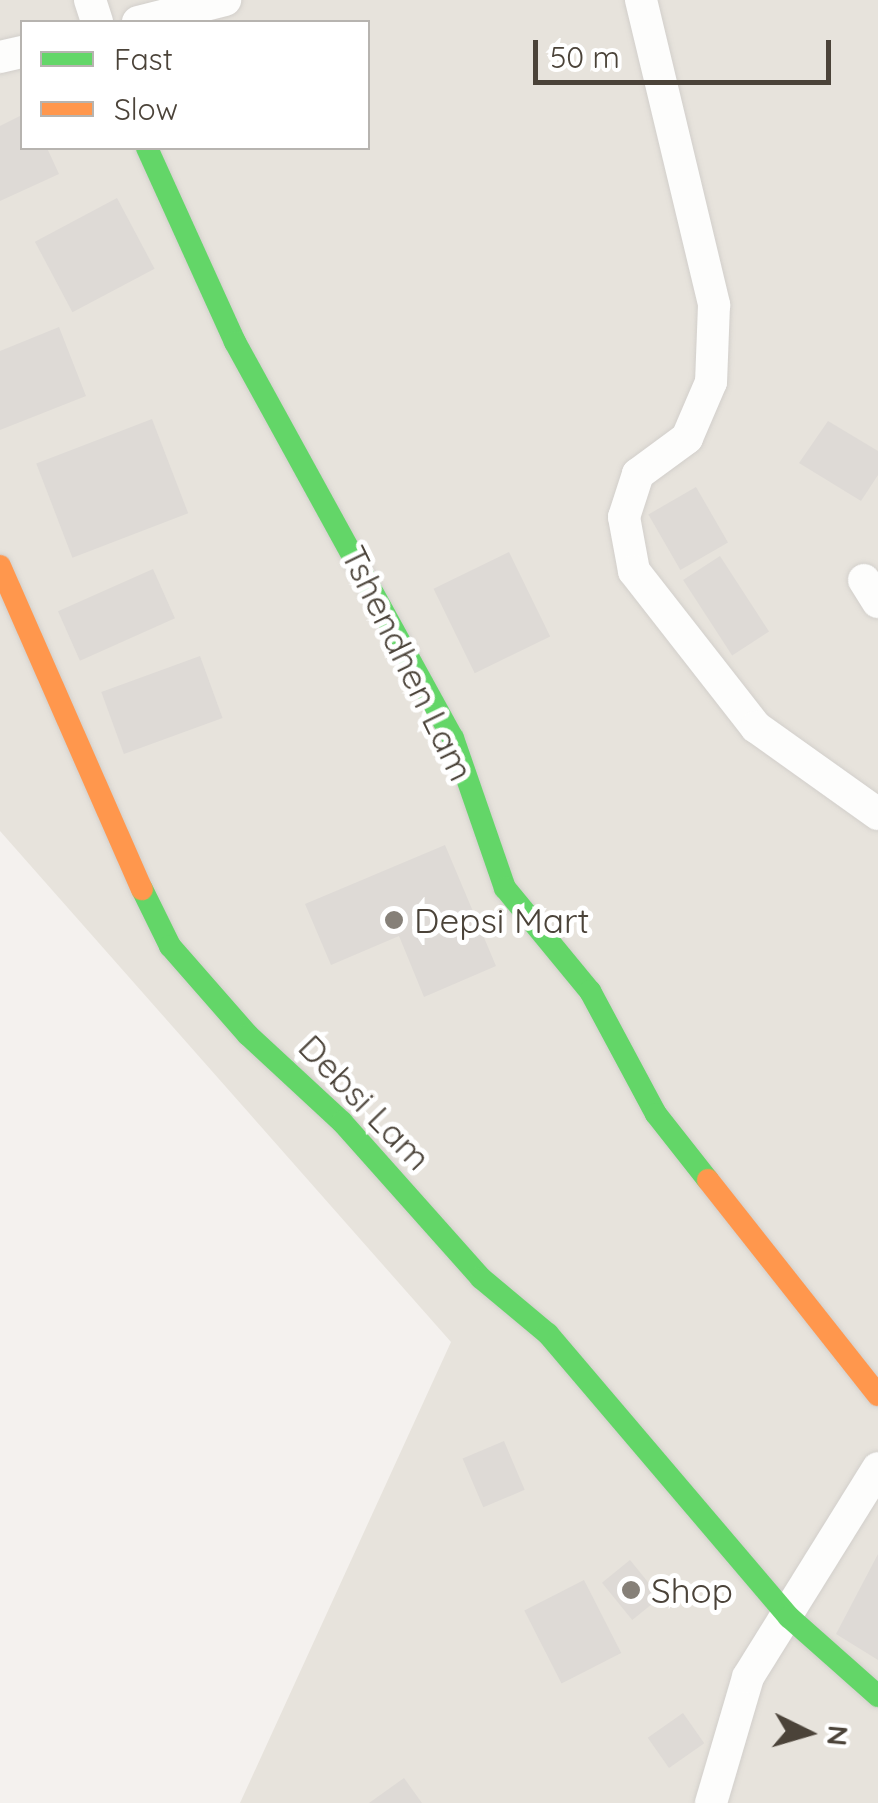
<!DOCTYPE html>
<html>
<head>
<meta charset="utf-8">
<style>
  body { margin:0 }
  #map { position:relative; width:878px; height:1803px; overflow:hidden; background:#f4f1ee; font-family:Quicksand,sans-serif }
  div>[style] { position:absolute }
  .residential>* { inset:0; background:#e7e3dc }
  .building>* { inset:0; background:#dedad6; transform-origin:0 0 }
  .roads { filter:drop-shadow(0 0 2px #d2cfcb) drop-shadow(0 0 2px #d2cfcb) }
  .street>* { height:32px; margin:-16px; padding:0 16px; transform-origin:16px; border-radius:16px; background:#fdfdfc }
  .fast>* { height:22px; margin:-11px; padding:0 11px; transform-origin:11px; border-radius:11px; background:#63d668 }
  .slow>* { height:22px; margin:-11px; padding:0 11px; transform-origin:11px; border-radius:11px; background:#ff974d }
  .dots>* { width:28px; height:28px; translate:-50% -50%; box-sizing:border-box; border:5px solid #fff; border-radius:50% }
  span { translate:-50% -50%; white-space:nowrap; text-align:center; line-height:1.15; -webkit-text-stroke:10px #fff; paint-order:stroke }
  .street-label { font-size:35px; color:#4b4339 }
  .poi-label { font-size:35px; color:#4b4339 }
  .left { translate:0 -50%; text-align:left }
  .legend { position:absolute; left:20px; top:20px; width:350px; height:130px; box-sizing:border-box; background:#fff; border:2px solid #b7b4b0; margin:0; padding:12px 18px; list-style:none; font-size:30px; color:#4b4339 }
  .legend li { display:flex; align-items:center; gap:20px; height:50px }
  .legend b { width:50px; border:2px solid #b7b4b0 }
  .north { position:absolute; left:758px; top:1683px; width:100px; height:100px; -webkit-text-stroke:8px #fff; paint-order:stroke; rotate:95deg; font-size:28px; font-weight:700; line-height:40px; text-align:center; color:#4b4339 }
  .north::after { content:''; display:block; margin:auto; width:35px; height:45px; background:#4b4339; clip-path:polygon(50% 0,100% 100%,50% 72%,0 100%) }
  .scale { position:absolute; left:533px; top:40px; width:298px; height:45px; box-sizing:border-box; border:5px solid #4b4339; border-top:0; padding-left:12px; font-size:30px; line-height:35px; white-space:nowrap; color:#4b4339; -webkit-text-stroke:8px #fff; paint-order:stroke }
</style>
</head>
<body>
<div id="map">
  <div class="residential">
    <i style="clip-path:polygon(evenodd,0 0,878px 0,878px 1803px,240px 1803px,451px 1342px,0 831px,0 0,22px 22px,368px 22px,368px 148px,22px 148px,22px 22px)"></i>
  </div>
  <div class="building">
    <i style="clip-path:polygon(22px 115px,22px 148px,47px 148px,59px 174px,0 201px,0 126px)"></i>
    <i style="left:117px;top:198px;width:80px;height:93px;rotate:62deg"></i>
    <i style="clip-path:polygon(59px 327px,86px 396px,0 430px,0 351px)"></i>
    <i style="left:152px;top:419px;width:101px;height:124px;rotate:69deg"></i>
    <i style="clip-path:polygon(828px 421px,878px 451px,878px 475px,861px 501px,799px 463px)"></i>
    <i style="left:696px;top:487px;width:64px;height:55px;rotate:60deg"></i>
    <i style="left:509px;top:552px;width:94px;height:84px;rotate:64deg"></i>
    <i style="left:720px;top:556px;width:90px;height:44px;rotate:57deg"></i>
    <i style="left:153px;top:569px;width:54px;height:104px;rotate:66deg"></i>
    <i style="left:200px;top:656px;width:66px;height:105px;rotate:70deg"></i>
    <i style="clip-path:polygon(445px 845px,496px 966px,424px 997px,399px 936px,331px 965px,305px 904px)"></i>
    <i style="left:504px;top:1441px;width:53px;height:45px;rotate:67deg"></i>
    <i style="clip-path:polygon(878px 1554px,878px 1660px,836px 1634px)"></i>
    <i style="left:630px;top:1560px;width:48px;height:36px;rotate:51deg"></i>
    <i style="left:584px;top:1580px;width:82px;height:67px;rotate:63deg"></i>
    <i style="left:683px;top:1713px;width:37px;height:43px;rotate:55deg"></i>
    <i style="clip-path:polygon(404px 1778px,422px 1803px,369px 1803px)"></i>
  </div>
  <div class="roads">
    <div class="street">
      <i style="left:90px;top:0;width:23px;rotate:72deg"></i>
      <i style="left:641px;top:0;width:314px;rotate:76.5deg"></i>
      <i style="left:714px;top:305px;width:77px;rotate:92.2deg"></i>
      <i style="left:711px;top:382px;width:61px;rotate:113.2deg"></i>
      <i style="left:687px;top:438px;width:61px;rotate:143.7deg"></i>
      <i style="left:638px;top:474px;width:45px;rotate:108deg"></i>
      <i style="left:624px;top:517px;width:55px;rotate:79.5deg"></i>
      <i style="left:634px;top:571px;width:198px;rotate:52deg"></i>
      <i style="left:756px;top:727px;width:150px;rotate:35.5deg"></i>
      <i style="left:138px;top:22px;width:90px;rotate:-14.2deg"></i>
      <i style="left:0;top:57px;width:23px;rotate:-13deg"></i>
      <i style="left:864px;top:580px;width:26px;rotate:58deg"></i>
      <i style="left:711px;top:1803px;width:131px;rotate:-73.6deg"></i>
      <i style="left:748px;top:1677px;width:246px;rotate:-58.1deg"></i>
    </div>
    <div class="fast">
      <i style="left:147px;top:148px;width:213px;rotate:65.6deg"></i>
      <i style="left:235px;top:342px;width:452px;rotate:61.2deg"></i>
      <i style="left:453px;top:738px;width:159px;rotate:70.9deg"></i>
      <i style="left:505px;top:888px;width:134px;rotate:50.5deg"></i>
      <i style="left:590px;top:991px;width:140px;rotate:61.8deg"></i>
      <i style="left:656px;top:1114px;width:84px;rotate:51.8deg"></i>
      <i style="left:142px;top:889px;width:64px;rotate:63.8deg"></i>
      <i style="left:170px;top:946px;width:118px;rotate:48.8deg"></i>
      <i style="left:248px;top:1035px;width:128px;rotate:42.8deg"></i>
      <i style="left:342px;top:1122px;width:209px;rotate:48.3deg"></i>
      <i style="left:481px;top:1278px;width:87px;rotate:39.9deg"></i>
      <i style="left:548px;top:1334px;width:372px;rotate:49.6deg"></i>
      <i style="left:789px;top:1617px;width:119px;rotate:41.6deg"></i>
    </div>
    <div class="slow">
      <i style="left:0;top:566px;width:353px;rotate:66.3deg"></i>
      <i style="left:708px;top:1180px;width:274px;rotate:51.7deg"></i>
    </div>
  </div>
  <div class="dots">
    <i style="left:394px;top:920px;background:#868078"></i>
    <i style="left:631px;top:1590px;background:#868078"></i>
  </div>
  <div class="street-label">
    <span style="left:408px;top:663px;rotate:64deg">Tshendhen Lam</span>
    <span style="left:365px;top:1102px;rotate:46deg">Debsi Lam</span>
  </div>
  <div class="poi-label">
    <span class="left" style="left:414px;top:920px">Depsi Mart</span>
    <span class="left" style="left:651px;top:1590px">Shop</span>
  </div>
  <ul class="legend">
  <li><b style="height:12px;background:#63d668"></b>Fast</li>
  <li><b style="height:12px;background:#ff974d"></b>Slow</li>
  </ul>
  <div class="north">N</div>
  <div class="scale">50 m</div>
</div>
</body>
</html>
